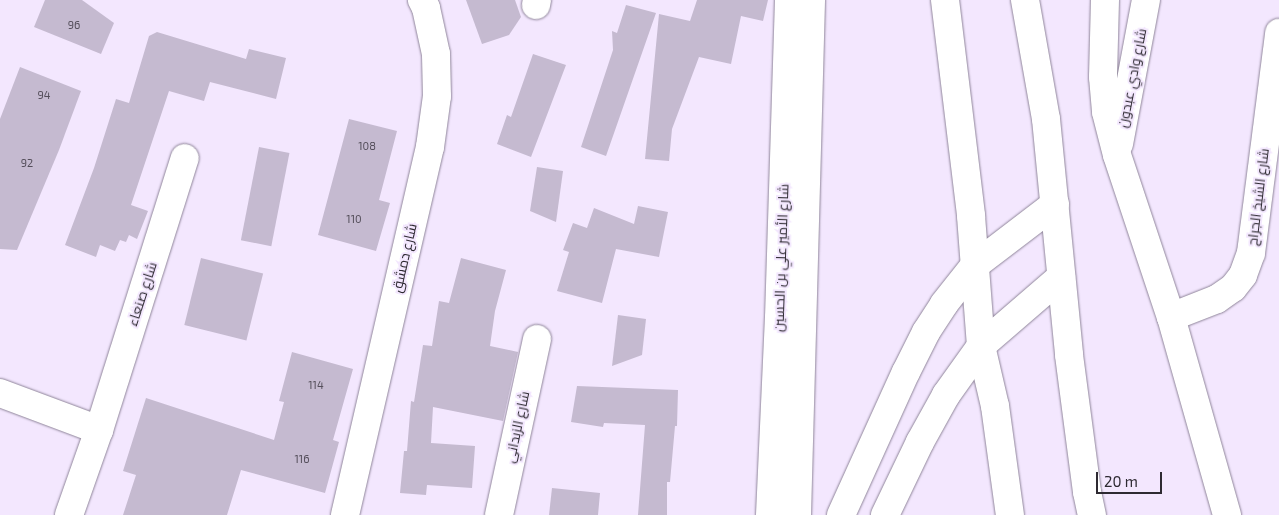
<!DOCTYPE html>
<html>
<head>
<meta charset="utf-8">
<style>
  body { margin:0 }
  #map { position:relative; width:1279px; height:515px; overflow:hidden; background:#f3e7fe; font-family:"Exo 2",Cairo,sans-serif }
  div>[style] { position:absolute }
  .building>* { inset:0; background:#c5bad0; transform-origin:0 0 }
  .roads { filter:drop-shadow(0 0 1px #8f859a) drop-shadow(0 0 1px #8f859a) }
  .minor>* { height:28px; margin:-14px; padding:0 14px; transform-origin:14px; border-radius:14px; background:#fff }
  .major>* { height:28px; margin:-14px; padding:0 14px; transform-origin:14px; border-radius:14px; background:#fff }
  span { translate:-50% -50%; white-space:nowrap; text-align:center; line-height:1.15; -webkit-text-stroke:4px #f3e7fe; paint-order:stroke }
  .number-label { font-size:11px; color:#544e5a }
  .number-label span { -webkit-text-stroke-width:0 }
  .street-label { font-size:14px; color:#2e2a32 }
  .scale { position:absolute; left:1096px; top:472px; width:66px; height:22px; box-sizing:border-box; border:2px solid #2e2a32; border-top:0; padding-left:6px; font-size:15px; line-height:18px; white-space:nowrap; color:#2e2a32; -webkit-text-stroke:4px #f3e7fe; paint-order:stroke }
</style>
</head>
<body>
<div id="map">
  <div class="building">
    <i style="clip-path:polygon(45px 0,82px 0,114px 23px,101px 54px,34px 27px)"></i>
    <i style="clip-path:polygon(466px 0,515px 0,521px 17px,509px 35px,482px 44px)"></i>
    <i style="clip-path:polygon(697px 0,768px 0,763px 21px,741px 16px,731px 64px,699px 57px,672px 129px,669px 161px,645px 159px,659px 14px,690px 21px)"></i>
    <i style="clip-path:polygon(626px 5px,656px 13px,606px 156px,581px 147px,613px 50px,612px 31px,617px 33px)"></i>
    <i style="clip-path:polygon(157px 32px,246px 59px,249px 49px,286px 58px,276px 99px,210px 82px,204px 101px,169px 91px,131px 205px,148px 211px,137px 239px,129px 235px,126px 242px,120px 240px,115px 251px,100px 245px,96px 257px,65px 245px,94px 168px,116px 99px,129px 103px,149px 36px)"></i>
    <i style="clip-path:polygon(533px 54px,566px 65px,531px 157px,497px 144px,507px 115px,511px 117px)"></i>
    <i style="clip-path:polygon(20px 67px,81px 91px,59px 150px,17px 250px,0 249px,0 119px)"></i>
    <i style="clip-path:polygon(349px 119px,397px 131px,379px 200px,390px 203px,376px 251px,318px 235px)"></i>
    <i style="left:259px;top:147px;width:31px;height:95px;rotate:11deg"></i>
    <i style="clip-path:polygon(537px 167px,563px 171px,556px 222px,530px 211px)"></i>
    <i style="clip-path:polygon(638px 206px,668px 212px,659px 257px,616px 249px,602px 303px,557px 291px,569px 252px,563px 250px,573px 223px,587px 228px,594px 208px,634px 224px)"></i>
    <i style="left:201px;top:258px;width:64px;height:69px;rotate:14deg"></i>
    <i style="clip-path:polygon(461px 258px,506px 270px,495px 311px,490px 346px,518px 352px,503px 421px,433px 407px,431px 443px,475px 446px,472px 488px,427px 485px,426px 495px,400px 493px,404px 451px,407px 451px,411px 401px,414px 402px,423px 345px,432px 346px,439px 301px,449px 303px)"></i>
    <i style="clip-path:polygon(618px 315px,646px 319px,642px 355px,612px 366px)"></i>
    <i style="clip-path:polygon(292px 352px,353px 369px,333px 440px,339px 442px,325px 493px,241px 470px,227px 515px,123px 515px,136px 475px,123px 471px,146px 398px,274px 440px,284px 402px,279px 401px)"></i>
    <i style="clip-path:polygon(577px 386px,678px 390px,677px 426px,675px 426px,670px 482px,667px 482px,667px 515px,638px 515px,645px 425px,604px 423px,603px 427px,571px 422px)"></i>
    <i style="clip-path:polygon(552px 488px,600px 493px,598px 515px,549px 515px)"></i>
  </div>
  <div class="roads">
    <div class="minor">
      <i style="left:1105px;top:0;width:77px;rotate:91.5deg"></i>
      <i style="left:1103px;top:77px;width:35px;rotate:85deg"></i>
      <i style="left:1106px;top:112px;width:44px;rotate:75.7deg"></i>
      <i style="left:1117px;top:155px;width:171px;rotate:71.6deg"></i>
      <i style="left:1171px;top:317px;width:206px;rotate:74.2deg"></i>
      <i style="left:536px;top:5px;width:5px;rotate:-79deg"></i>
      <i style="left:1119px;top:144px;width:147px;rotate:-79.4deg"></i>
      <i style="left:1171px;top:317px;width:49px;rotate:-21.4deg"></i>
      <i style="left:1217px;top:299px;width:19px;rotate:-35deg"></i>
      <i style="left:1233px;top:288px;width:16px;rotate:-52deg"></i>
      <i style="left:1243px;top:275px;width:23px;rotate:-70deg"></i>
      <i style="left:1251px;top:253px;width:222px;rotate:-82.7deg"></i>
      <i style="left:0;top:393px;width:106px;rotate:20.5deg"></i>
      <i style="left:69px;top:515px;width:90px;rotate:-70.6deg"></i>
      <i style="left:99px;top:430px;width:285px;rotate:-72.5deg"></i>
      <i style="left:345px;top:515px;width:378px;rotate:-77deg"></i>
      <i style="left:430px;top:147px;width:51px;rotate:-82.2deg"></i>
      <i style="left:437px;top:96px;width:42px;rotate:-91.4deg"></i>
      <i style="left:436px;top:54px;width:47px;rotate:-102.3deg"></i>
      <i style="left:426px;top:8px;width:9px;rotate:-117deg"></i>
      <i style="left:499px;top:515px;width:180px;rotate:-77.8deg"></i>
      <i style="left:770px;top:515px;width:197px;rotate:-87.4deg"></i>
      <i style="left:779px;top:318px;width:318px;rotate:-88.2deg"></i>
      <i style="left:797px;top:515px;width:515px;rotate:-88.44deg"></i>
    </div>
    <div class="major">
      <i style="left:945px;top:0;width:218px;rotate:83.1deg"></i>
      <i style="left:971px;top:216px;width:130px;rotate:85.6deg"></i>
      <i style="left:981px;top:346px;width:62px;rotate:76.9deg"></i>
      <i style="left:995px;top:406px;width:110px;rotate:82.2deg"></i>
      <i style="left:1025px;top:0;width:121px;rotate:80deg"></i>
      <i style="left:1046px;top:119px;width:237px;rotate:84.4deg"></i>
      <i style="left:1069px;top:355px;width:138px;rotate:82.5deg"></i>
      <i style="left:1087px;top:492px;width:24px;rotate:78deg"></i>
      <i style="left:841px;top:515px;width:157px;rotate:-65.6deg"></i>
      <i style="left:906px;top:372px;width:45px;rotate:-63.4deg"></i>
      <i style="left:926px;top:332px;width:33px;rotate:-57deg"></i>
      <i style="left:944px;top:304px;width:48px;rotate:-51.7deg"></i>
      <i style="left:974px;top:266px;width:102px;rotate:-37.4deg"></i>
      <i style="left:885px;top:515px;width:81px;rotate:-64.4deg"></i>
      <i style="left:920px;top:442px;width:54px;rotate:-61deg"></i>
      <i style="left:946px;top:395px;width:60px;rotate:-54.5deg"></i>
      <i style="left:981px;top:346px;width:106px;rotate:-40.8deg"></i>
    </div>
  </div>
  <div class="number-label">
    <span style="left:74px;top:25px">96</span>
    <span style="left:44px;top:95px">94</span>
    <span style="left:367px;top:146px">108</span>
    <span style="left:27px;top:163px">92</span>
    <span style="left:354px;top:219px">110</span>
    <span style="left:316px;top:385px">114</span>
    <span style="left:302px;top:459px">116</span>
  </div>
  <div class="street-label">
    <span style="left:1132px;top:78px;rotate:-79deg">شارع وادي عبدون</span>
    <span style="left:1258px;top:197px;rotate:-83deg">شارع الشيخ الجراح</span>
    <span style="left:404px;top:258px;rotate:-77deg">شارع دمشق</span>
    <span style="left:781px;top:258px;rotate:-88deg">شارع الأمير علي بن الحسين</span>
    <span style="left:142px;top:294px;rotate:-72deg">شارع صنعاء</span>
    <span style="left:517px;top:427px;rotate:-78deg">شارع الزبداني</span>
  </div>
  <div class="scale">20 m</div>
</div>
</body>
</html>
